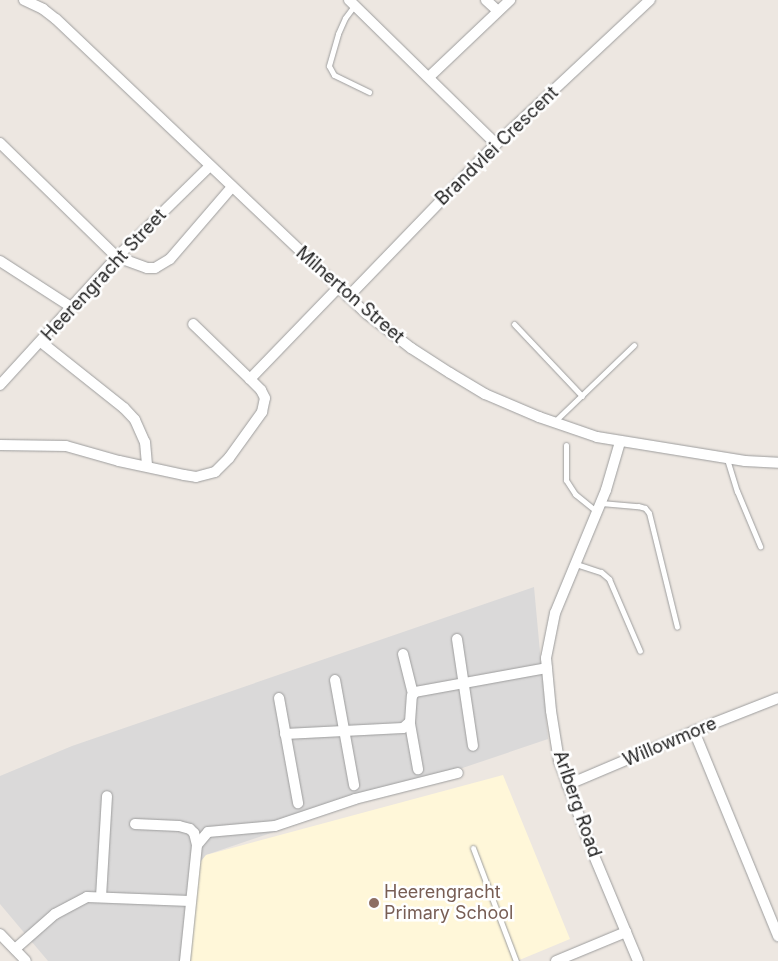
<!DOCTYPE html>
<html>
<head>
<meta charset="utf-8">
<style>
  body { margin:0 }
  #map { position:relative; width:778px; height:961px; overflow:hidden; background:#ede7e1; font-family:Inter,sans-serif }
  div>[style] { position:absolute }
  .residential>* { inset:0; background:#dad9d9 }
  .education>* { inset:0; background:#fff7d9 }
  .roads { filter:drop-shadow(0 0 1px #9d9d9d) drop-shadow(0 0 1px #9d9d9d) }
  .service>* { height:5px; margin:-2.5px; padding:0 2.5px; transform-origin:2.5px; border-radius:2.5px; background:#fff }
  .minor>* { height:10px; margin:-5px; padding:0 5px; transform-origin:5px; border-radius:5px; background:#fff }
  .dots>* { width:14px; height:14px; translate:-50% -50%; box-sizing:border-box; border:2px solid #fff; border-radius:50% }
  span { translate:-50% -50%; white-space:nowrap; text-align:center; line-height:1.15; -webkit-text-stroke:5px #fff; paint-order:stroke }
  .street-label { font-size:18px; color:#1c1c1c }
  .education-label { font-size:18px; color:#785e54 }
  .left { translate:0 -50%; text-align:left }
</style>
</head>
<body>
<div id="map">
  <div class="residential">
    <i style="clip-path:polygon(534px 587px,548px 739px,206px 855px,188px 961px,48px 961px,0 904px,0 776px,72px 746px)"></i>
  </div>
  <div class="education">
    <i style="clip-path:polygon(503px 775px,570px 939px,517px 961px,188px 961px,196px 867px,206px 855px)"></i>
  </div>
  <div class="roads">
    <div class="service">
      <i style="left:354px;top:6px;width:15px;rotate:127deg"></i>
      <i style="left:345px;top:18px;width:17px;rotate:114deg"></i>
      <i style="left:338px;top:34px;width:33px;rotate:106deg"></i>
      <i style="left:329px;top:66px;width:10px;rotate:61deg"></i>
      <i style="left:334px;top:75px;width:39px;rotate:26deg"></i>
      <i style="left:514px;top:324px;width:99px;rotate:46.6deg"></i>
      <i style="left:554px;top:422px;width:111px;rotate:-43.9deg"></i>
      <i style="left:566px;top:445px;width:35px;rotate:90deg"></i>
      <i style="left:566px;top:480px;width:17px;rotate:57deg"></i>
      <i style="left:575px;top:494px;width:28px;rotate:39deg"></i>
      <i style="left:727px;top:459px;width:34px;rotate:73deg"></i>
      <i style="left:737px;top:491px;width:60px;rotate:67.3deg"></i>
      <i style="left:601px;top:503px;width:37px;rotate:5deg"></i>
      <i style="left:638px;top:506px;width:7px;rotate:16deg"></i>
      <i style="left:645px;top:508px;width:6px;rotate:51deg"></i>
      <i style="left:649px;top:513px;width:117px;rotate:76.2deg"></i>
      <i style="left:576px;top:564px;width:26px;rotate:18deg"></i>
      <i style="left:601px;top:572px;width:11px;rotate:41deg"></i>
      <i style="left:609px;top:579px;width:78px;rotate:66.7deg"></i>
      <i style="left:473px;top:848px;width:121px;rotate:69.2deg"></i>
    </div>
    <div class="minor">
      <i style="left:24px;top:0;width:21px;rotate:25deg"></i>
      <i style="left:43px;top:9px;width:16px;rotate:38deg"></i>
      <i style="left:56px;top:19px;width:429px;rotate:43.5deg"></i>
      <i style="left:367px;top:314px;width:56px;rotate:37.7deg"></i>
      <i style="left:411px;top:348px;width:46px;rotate:32.7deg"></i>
      <i style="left:450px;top:373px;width:41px;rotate:31deg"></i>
      <i style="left:485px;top:394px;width:59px;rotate:23.1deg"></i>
      <i style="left:539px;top:417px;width:61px;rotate:19deg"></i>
      <i style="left:597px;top:437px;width:150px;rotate:9.2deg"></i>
      <i style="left:745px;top:461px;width:33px;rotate:3deg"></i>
      <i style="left:349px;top:0;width:206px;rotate:44.4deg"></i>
      <i style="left:486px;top:0;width:16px;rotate:43deg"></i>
      <i style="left:429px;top:77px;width:112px;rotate:-43.5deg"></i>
      <i style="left:0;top:143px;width:163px;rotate:44.3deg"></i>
      <i style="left:117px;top:257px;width:32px;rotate:20deg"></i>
      <i style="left:147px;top:268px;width:8px"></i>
      <i style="left:155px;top:268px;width:17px;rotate:-31deg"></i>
      <i style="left:170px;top:259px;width:95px;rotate:-49.3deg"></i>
      <i style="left:0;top:261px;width:85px;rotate:32.9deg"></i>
      <i style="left:348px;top:297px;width:213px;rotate:-46deg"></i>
      <i style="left:496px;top:144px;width:211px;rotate:-43.1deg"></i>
      <i style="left:41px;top:342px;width:106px;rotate:38.5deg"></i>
      <i style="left:124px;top:408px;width:16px;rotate:47deg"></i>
      <i style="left:135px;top:420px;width:24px;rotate:66deg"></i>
      <i style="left:145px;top:442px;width:24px;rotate:85deg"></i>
      <i style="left:250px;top:379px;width:127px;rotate:-46deg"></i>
      <i style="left:0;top:385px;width:173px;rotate:-47.6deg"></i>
      <i style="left:117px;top:257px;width:130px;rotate:-44.4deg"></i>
      <i style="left:620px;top:442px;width:50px;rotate:106.3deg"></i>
      <i style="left:606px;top:490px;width:133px;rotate:112.5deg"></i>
      <i style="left:555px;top:613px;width:46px;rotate:101.3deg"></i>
      <i style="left:546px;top:658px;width:53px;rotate:84.6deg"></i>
      <i style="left:551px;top:711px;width:51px;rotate:80.9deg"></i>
      <i style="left:559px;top:761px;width:96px;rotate:69.9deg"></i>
      <i style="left:592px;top:851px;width:119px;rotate:67.3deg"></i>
      <i style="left:0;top:445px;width:66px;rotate:0.9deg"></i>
      <i style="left:66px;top:446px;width:55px;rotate:15.8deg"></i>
      <i style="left:119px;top:461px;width:66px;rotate:12.2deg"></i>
      <i style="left:184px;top:475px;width:12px;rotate:9deg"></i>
      <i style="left:196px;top:477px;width:20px;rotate:-15deg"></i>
      <i style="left:215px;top:472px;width:20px;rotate:-45deg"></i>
      <i style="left:229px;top:458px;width:57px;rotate:-54.3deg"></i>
      <i style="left:262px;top:412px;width:14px;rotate:-78deg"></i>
      <i style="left:265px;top:398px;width:9px;rotate:-117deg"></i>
      <i style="left:261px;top:390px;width:16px;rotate:-135deg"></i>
      <i style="left:250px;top:379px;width:79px;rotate:-136deg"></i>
      <i style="left:457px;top:639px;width:108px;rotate:81.5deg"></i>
      <i style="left:403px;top:654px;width:41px;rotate:76deg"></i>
      <i style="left:335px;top:680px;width:107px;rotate:79.7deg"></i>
      <i style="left:279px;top:698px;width:107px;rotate:79.7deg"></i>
      <i style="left:410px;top:724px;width:46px;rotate:79.9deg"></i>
      <i style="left:694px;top:731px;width:222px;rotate:67.7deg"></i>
      <i style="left:285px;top:734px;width:118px;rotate:-2.9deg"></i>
      <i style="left:403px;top:728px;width:9px;rotate:-41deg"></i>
      <i style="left:410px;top:722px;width:26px;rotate:-86deg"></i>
      <i style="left:412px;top:696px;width:5px;rotate:-53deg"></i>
      <i style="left:415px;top:692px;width:134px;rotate:-10.3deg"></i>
      <i style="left:567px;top:785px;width:138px;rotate:-23deg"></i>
      <i style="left:694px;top:731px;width:90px;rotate:-21.4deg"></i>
      <i style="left:135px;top:824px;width:44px;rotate:2.6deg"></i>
      <i style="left:179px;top:826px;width:11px;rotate:15deg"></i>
      <i style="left:190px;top:829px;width:6px;rotate:45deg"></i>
      <i style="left:194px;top:833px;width:12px;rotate:76deg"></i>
      <i style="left:197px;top:845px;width:117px;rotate:95.9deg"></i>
      <i style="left:197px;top:845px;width:17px;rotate:-50deg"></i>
      <i style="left:208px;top:832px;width:67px;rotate:-5.1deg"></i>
      <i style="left:275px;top:826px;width:84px;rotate:-18.6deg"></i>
      <i style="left:355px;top:799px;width:106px;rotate:-14.2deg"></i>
      <i style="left:101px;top:897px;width:101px;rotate:-86.6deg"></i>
      <i style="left:0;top:934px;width:37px;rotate:46deg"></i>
      <i style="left:15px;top:949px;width:53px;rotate:-41.2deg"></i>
      <i style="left:55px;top:914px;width:36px;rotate:-28deg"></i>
      <i style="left:87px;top:897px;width:103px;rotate:2.2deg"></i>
      <i style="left:556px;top:961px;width:76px;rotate:-22.5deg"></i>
    </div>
  </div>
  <div class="dots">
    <i style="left:374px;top:903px;background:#8d6e63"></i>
  </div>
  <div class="street-label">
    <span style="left:497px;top:146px;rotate:-44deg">Brandvlei Crescent</span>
    <span style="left:104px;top:275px;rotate:-47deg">Heerengracht Street</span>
    <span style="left:350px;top:295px;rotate:41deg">Milnerton Street</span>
    <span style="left:670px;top:742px;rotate:-23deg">Willowmore</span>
    <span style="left:577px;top:804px;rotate:71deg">Arlberg Road</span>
  </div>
  <div class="education-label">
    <span class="left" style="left:384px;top:903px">Heerengracht<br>Primary School</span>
  </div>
</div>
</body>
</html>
